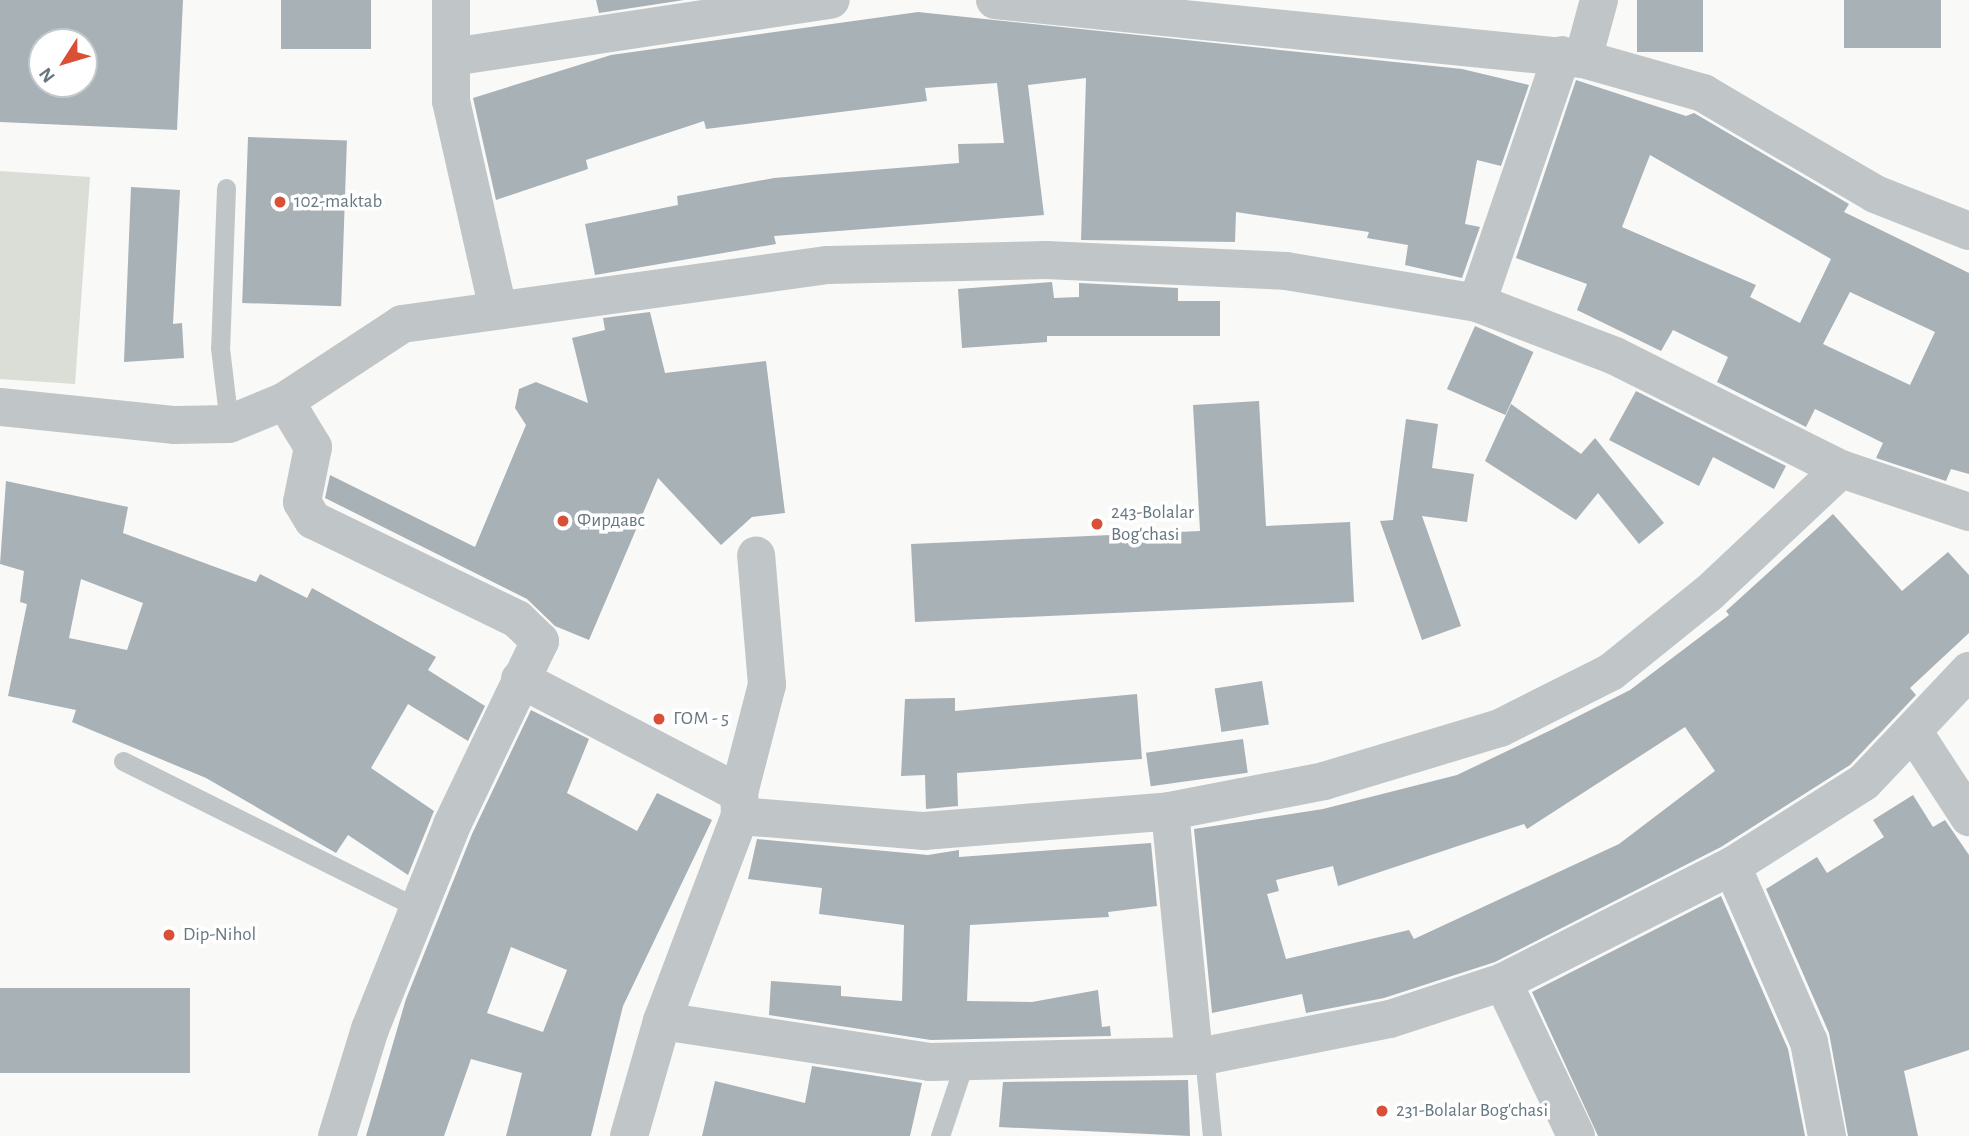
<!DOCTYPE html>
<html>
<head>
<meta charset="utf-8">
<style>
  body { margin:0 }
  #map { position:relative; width:1969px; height:1136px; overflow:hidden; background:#f9f9f7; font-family:"Alegreya Sans",sans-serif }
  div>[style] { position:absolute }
  .green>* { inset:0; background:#daded6 }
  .building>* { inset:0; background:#a8b1b6; transform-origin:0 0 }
  .service>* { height:19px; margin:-9.5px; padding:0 9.5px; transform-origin:9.5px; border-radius:9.5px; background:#c0c5c8 }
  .minor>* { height:38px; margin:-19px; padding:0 19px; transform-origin:19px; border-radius:19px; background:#c0c5c8 }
  .dots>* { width:19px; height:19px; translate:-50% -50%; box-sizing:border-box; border:4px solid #fff; border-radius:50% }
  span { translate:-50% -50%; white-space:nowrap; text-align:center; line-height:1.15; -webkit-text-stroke:7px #fff; paint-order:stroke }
  .poi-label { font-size:19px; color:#667780 }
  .left { translate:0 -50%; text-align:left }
  .north { position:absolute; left:28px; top:28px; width:70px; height:70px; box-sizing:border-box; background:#fff; border:2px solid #c2c9cc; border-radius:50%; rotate:233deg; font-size:19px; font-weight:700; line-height:28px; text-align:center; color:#667780 }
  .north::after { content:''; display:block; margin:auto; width:24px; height:32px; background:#da5037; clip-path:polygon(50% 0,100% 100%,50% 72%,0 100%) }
</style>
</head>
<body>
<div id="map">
  <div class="green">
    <i style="clip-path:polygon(0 171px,90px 177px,75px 384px,0 379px)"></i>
  </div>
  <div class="building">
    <i style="clip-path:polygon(evenodd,0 0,183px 0,177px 130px,0 122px,0 0,42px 42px,84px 42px,84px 84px,42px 84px,42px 42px)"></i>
    <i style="left:281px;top:0;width:90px;height:49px"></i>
    <i style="clip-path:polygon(596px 0,684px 0,599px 13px)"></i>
    <i style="left:1637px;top:0;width:66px;height:52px"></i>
    <i style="left:1844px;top:0;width:97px;height:48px"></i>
    <i style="clip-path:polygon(918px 12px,1462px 69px,1529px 85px,1501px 166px,1477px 160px,1465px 224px,1480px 227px,1462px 278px,1405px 265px,1408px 245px,1367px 238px,1369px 232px,1236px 212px,1235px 242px,1081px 240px,1086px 78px,1028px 85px,1044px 215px,774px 236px,776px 244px,595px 275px,585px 224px,678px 205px,677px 196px,774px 178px,959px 163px,958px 144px,1004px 143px,997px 83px,925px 88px,927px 101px,706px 129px,704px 121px,586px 160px,588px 169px,496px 200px,473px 98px,611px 55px)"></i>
    <i style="clip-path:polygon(evenodd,1576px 80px,1686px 116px,1694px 113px,1849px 204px,1844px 212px,1969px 273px,1969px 474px,1951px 469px,1946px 481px,1876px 458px,1883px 443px,1815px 409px,1806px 427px,1717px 382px,1728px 357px,1673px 330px,1661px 351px,1577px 310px,1587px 284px,1516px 258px,1576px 80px,1650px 155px,1831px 259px,1800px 323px,1750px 297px,1756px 285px,1622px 227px,1650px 155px,1576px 80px,1850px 292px,1935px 332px,1910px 385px,1823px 344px,1850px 292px)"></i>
    <i style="left:248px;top:137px;width:99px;height:166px;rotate:2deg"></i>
    <i style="clip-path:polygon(131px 187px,180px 190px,173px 324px,182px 323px,184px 358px,124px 362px)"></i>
    <i style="clip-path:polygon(1052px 282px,1054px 298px,1079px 297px,1079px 283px,1178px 288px,1178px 301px,1220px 301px,1220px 336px,1047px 336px,1047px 342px,962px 348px,958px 289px)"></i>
    <i style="clip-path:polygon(650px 312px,665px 373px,766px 361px,785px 513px,752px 517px,721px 545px,658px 478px,589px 640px,555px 626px,527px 599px,325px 498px,330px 475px,475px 547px,526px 425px,515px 408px,519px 389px,536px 382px,588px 403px,572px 338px,605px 330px,603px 318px)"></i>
    <i style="left:1475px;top:326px;width:64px;height:69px;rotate:24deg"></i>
    <i style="clip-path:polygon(1636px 391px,1786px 466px,1774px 489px,1713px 457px,1699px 486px,1609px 440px)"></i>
    <i style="clip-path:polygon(1259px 401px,1266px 526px,1350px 522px,1354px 602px,915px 622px,911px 544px,1200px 531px,1193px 405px)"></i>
    <i style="clip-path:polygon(1511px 404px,1581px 454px,1595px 438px,1664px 523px,1639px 544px,1598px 493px,1576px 520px,1485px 461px)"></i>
    <i style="clip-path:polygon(1406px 419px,1438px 424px,1432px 468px,1474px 474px,1467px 522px,1422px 516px,1461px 626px,1422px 640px,1380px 521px,1393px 520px)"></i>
    <i style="clip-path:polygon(evenodd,6px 481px,128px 507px,123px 533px,256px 582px,260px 574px,307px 598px,312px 588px,436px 657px,428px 670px,485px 706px,468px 741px,408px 704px,371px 768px,434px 811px,408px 875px,348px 835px,336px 853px,206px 778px,72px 722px,76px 710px,8px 696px,27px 604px,20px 602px,24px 571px,0 564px,6px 481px,81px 579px,143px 603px,127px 650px,69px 638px,81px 579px)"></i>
    <i style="clip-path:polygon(evenodd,1833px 514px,1902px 591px,1948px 552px,1969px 575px,1969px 633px,1910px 688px,1916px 695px,1850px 765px,1721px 847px,1495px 962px,1384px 998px,1306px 1013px,1302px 994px,1212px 1013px,1194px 829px,1323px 809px,1457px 775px,1551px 730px,1630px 690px,1729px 615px,1726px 611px,1833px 514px,1685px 727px,1715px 771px,1619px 844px,1414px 939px,1409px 930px,1286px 959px,1267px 894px,1279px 891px,1276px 880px,1333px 866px,1338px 886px,1524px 824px,1527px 829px,1685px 727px)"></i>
    <i style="left:1262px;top:681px;width:44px;height:48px;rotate:81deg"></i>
    <i style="clip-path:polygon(1137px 694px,1142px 759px,957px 773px,958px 806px,926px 809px,925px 775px,901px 776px,905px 699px,955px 698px,955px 711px)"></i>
    <i style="clip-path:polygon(evenodd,531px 710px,589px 739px,567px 793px,637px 831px,657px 793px,712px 820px,623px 1006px,591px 1136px,506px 1136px,522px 1073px,471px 1059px,444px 1136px,366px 1136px,406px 999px,472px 834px,531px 710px,511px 947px,567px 970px,543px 1032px,487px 1013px,511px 947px)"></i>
    <i style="left:1243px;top:739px;width:34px;height:98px;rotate:82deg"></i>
    <i style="clip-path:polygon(1913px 795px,1933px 827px,1945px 820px,1969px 855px,1969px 1050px,1904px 1071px,1918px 1136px,1848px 1136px,1829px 1033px,1766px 889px,1817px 857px,1827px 873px,1884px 837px,1873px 820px)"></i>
    <i style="clip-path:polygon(757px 839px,928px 855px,959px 850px,959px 857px,1151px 843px,1157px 906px,1108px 912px,1109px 917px,970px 925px,967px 1001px,1032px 1002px,1098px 990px,1102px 1027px,1110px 1026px,1111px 1036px,931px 1040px,769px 1015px,771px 981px,841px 986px,841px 996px,902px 1001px,904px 925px,819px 914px,822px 888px,748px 879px)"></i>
    <i style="clip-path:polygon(1721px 896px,1788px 1049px,1805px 1136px,1598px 1136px,1532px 992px)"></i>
    <i style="left:0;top:988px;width:190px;height:85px"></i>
    <i style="clip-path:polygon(812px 1066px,922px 1083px,910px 1136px,702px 1136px,715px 1081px,805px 1103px)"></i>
    <i style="clip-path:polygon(1188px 1080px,1190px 1136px,999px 1127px,1003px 1082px)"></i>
  </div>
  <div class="service">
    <i style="left:226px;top:188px;width:160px;rotate:92.1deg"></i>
    <i style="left:220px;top:348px;width:77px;rotate:83.2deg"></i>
    <i style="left:123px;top:761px;width:330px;rotate:26.5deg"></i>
    <i style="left:1204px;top:1056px;width:80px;rotate:84.3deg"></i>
    <i style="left:940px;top:1136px;width:79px;rotate:-71.6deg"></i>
  </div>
  <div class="minor">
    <i style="left:451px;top:0;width:101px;rotate:90deg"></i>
    <i style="left:451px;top:101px;width:214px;rotate:77.3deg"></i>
    <i style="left:995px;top:0;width:591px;rotate:5.73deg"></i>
    <i style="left:1583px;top:59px;width:125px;rotate:15.8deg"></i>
    <i style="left:1703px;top:93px;width:199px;rotate:30.4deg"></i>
    <i style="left:1875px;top:194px;width:101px;rotate:21.5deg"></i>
    <i style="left:452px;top:57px;width:383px;rotate:-8.6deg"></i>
    <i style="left:1583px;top:59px;width:61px;rotate:-74.8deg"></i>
    <i style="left:1477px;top:303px;width:262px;rotate:-71.1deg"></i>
    <i style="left:285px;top:401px;width:54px;rotate:58.7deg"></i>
    <i style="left:313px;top:447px;width:56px;rotate:101.3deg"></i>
    <i style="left:302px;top:502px;width:21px;rotate:59deg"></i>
    <i style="left:313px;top:520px;width:227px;rotate:25.9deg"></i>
    <i style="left:517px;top:619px;width:32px;rotate:44deg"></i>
    <i style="left:540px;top:641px;width:204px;rotate:115.6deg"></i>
    <i style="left:452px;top:825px;width:220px;rotate:111.9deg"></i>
    <i style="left:370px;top:1029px;width:112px;rotate:107.1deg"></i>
    <i style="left:0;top:407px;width:176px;rotate:5.9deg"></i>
    <i style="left:175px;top:425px;width:54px;rotate:-1.1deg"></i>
    <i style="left:229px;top:424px;width:61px;rotate:-22.3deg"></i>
    <i style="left:285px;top:401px;width:140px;rotate:-33.3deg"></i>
    <i style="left:402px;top:324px;width:430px;rotate:-7.9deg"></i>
    <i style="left:828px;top:265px;width:218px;rotate:-1.3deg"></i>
    <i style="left:1046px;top:260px;width:240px;rotate:2.6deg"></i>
    <i style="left:1286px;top:271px;width:194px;rotate:9.5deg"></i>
    <i style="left:1477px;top:303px;width:148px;rotate:21deg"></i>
    <i style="left:1615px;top:356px;width:253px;rotate:26.6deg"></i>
    <i style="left:1841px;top:469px;width:135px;rotate:18.6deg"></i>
    <i style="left:520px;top:679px;width:247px;rotate:27.5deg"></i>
    <i style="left:1913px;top:731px;width:103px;rotate:56.9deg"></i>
    <i style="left:1170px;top:811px;width:244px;rotate:84.4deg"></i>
    <i style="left:740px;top:816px;width:185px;rotate:4.7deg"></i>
    <i style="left:924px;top:831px;width:247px;rotate:-4.6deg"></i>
    <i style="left:1170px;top:811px;width:157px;rotate:-11deg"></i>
    <i style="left:1324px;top:781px;width:184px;rotate:-16.8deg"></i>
    <i style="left:1500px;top:728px;width:124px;rotate:-26.8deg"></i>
    <i style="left:1611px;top:672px;width:126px;rotate:-38.9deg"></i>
    <i style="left:1709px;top:593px;width:181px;rotate:-43.2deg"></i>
    <i style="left:1732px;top:866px;width:192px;rotate:66.4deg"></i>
    <i style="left:1809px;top:1042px;width:96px;rotate:79.2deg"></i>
    <i style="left:1503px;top:982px;width:170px;rotate:64.6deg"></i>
    <i style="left:662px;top:1021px;width:271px;rotate:8.7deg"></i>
    <i style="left:930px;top:1062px;width:274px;rotate:-1.3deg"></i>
    <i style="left:1204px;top:1056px;width:190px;rotate:-11.3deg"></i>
    <i style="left:1390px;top:1019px;width:119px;rotate:-18.1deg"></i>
    <i style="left:1503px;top:982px;width:257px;rotate:-26.9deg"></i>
    <i style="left:1732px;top:866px;width:156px;rotate:-32.5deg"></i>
    <i style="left:1864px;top:782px;width:153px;rotate:-46.6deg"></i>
    <i style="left:629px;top:1136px;width:120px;rotate:-74deg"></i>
    <i style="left:662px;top:1021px;width:219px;rotate:-69.2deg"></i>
    <i style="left:740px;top:816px;width:23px;rotate:-92deg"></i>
    <i style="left:739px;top:793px;width:112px;rotate:-75.5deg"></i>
    <i style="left:767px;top:685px;width:130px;rotate:-94.8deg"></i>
  </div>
  <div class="dots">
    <i style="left:280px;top:202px;background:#da5037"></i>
    <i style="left:563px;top:521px;background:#da5037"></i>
    <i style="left:1097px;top:524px;background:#da5037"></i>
    <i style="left:659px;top:719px;background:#da5037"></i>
    <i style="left:169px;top:935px;background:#da5037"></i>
    <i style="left:1382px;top:1111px;background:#da5037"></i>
  </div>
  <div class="poi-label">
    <span class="left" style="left:294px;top:202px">102-maktab</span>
    <span class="left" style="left:1111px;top:524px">243-Bolalar<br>Bog'chasi</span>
    <span class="left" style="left:577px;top:521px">Фирдавс</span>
    <span class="left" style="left:673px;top:719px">ГОМ - 5</span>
    <span class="left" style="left:183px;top:935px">Dip-Nihol</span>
    <span class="left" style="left:1396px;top:1111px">231-Bolalar Bog'chasi</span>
  </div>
  <div class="north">N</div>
</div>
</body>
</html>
